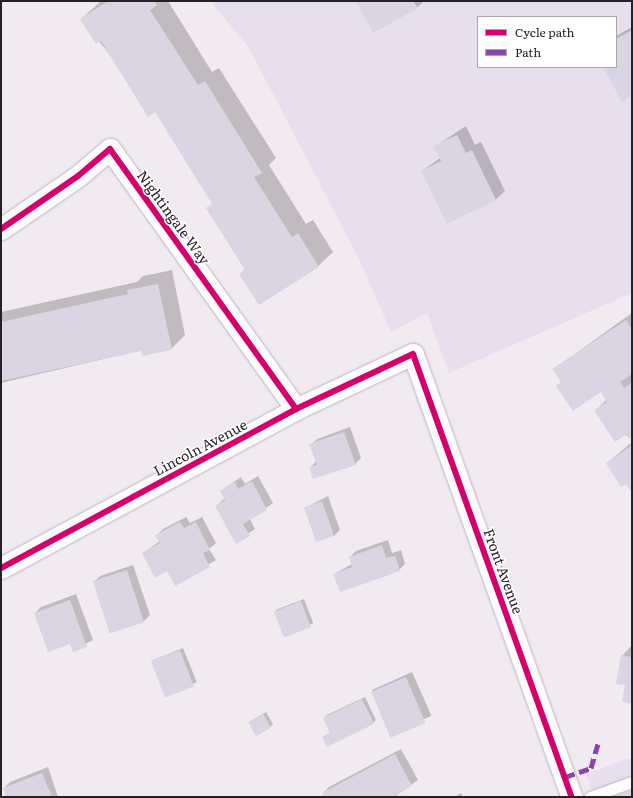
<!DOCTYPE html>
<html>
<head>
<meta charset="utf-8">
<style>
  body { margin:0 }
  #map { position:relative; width:633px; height:798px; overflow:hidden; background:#f2eaf1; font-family:Literata,serif }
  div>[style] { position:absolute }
  .commercial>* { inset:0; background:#e8dfee }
  .shadow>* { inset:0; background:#0003; transform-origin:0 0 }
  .building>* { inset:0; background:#dad5e2; transform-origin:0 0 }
  .roads { filter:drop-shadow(0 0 1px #bcb6bc) drop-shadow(0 0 1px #bcb6bc) }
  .service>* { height:11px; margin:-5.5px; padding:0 5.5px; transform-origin:5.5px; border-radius:5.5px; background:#fdfcfd }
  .minor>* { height:21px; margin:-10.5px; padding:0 10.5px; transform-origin:10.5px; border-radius:10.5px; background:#fdfcfd }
  .quiet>* { height:5px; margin-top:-2.5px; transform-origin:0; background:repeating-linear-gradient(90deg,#8e44ad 0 10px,transparent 0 15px) }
  .cycleway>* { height:6px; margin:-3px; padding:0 3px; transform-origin:3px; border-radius:3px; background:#d6006c }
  span { translate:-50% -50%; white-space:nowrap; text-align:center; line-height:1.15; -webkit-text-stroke:3px #fff; paint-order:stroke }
  .street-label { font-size:14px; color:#262125 }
  .frame { position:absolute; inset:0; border:2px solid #262125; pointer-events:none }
  .legend { position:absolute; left:477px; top:16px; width:140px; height:52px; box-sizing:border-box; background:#fff; border:1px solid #a8a6a8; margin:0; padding:5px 7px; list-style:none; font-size:12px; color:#262125 }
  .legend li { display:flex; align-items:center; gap:8px; height:20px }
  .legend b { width:20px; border:1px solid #a8a6a8 }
</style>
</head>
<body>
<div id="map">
  <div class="commercial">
    <i style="clip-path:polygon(evenodd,210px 1px,632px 1px,632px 293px,449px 373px,427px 313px,391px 332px,359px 259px,249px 48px,210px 1px,478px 17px,616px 17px,616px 67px,478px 67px,478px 17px)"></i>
    <i style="clip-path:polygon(632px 757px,632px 797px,594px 797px,586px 774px)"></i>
  </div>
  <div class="shadow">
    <i style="clip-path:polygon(101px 1px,168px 1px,212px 72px,219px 68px,276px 158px,269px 165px,306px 224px,313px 220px,333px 252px,318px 266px,241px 274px,245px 269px,207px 208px,213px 203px,155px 111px,81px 19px)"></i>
    <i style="clip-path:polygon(357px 1px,424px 1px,417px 8px)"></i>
    <i style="clip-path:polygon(632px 27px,632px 95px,604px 67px,616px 67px,616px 36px)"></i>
    <i style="clip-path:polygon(466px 126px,475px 145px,481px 142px,505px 191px,496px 199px,448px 223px,422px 171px,440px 158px,434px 147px)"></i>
    <i style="clip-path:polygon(172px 270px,185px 335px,171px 349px,142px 350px,1px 383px,1px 312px,137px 282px,143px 276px)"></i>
    <i style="clip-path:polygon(632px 313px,632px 440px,596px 410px,607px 399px,601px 391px,554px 369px)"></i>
    <i style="clip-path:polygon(350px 427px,361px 458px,355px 464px,310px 468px,316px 461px,311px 445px,317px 439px)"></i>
    <i style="clip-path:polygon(632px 442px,632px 491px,607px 463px)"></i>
    <i style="clip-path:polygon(258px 476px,273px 503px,250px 519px,255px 529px,236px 542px,216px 506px,225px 498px,221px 491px,241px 477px,245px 484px)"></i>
    <i style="clip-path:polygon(328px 496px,340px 530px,334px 536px,305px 508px)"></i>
    <i style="clip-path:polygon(186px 517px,190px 523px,202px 517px,216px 543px,209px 549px,216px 560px,176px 584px,168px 570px,143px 553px,160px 541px,157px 535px,163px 529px)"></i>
    <i style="clip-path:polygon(388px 540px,392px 553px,401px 550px,405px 564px,399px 570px,334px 574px,352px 564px,350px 557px,356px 551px)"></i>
    <i style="clip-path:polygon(133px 565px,150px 615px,144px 621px,110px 632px,94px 582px,100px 576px)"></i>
    <i style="clip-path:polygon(76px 594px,93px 640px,74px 650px,71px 643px,35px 613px,41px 607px)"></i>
    <i style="left:304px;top:599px;width:26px;height:30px;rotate:69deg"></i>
    <i style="clip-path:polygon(632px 645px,632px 703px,622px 656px)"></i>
    <i style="left:183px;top:648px;width:37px;height:34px;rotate:68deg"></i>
    <i style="left:412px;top:672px;width:48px;height:44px;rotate:66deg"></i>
    <i style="clip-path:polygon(365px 697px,376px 720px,373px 723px,323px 737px,331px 732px,324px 718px,327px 715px)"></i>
    <i style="clip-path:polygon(266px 712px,273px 724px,270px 727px,249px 722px)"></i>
    <i style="clip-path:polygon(401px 749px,418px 780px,394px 797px,325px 797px,323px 793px,329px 787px)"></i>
    <i style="clip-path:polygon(48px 767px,58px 797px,7px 797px,4px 788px,10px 782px)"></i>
    <i style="clip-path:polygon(632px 787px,632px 789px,610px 797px,613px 794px)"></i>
    <i style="clip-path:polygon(461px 793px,463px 797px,454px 797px)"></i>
  </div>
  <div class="building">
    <i style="clip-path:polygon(108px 1px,154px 1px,157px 5px,150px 10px,198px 85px,205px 81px,262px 173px,254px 177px,292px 237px,298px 233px,319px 267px,259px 305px,239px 274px,245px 270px,206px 208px,212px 204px,155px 112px,148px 117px,101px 41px,96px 44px,80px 19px)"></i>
    <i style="clip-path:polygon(356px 1px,413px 1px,418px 8px,373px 33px)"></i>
    <i style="clip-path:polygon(632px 30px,632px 96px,622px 102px,603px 67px,616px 67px,616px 39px)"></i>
    <i style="clip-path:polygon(457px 135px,466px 153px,472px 150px,496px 200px,447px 224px,421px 171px,441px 161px,433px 146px)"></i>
    <i style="clip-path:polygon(158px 284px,172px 350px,142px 356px,141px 351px,1px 381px,1px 322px,128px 294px,127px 290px)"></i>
    <i style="clip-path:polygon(626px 320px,632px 329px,632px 374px,620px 382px,624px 388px,632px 382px,632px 442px,627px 434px,615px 442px,594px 410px,607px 402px,601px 392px,573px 411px,556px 386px,561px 382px,552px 369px)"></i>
    <i style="clip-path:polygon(344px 432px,356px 465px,313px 479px,309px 467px,317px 465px,309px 444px)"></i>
    <i style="clip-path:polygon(632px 445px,632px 493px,626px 484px,621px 487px,606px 463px)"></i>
    <i style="clip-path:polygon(252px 481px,267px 510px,243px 524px,250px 536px,236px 544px,215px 506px,225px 500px,220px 491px,235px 482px,238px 489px)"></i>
    <i style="left:322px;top:501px;width:37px;height:19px;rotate:71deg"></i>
    <i style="clip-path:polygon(180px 522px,184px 528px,196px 522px,210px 550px,203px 553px,210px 567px,175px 586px,167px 571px,155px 578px,142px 553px,160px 543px,155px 535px)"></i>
    <i style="clip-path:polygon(382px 545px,386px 558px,395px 556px,400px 571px,340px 592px,333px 574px,352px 567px,349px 557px)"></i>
    <i style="left:127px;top:570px;width:55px;height:36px;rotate:72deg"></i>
    <i style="clip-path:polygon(70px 600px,87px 647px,73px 652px,70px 644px,48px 652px,34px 613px)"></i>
    <i style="left:301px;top:601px;width:28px;height:29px;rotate:69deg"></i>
    <i style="left:180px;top:650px;width:39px;height:31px;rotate:69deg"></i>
    <i style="clip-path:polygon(621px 655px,632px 657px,632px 704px,622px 702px,625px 685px,616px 684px)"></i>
    <i style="left:406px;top:677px;width:50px;height:38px;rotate:67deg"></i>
    <i style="clip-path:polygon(362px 699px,374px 724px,327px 747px,322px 737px,330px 733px,323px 718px)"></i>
    <i style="left:263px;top:714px;width:16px;height:17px;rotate:60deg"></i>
    <i style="clip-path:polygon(395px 754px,412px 786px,392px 797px,324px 797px,322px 793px)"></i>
    <i style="clip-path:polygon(42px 773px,52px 797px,6px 797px,3px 788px)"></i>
    <i style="clip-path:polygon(632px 791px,632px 797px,614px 797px)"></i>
  </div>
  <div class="roads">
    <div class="service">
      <i style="left:590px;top:797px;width:45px;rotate:-19.7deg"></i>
    </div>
    <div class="minor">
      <i style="left:1px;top:229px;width:93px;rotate:-34.5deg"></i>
      <i style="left:78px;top:176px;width:42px;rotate:-40.2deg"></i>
      <i style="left:110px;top:149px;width:320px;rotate:54.4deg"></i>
      <i style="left:1px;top:568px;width:335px;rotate:-28.3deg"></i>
      <i style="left:296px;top:409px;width:129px;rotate:-25.2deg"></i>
      <i style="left:413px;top:354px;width:471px;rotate:70.3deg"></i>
    </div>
  </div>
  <div class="quiet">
    <i style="left:565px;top:777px;width:28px;rotate:-19deg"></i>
    <i style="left:591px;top:768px;width:26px;rotate:-74deg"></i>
  </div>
  <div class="cycleway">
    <i style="left:1px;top:229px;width:93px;rotate:-34.5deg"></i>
    <i style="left:78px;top:176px;width:42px;rotate:-40.2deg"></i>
    <i style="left:110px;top:149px;width:320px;rotate:54.4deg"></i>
    <i style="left:1px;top:568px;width:335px;rotate:-28.3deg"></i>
    <i style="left:296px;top:409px;width:129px;rotate:-25.2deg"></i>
    <i style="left:413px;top:354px;width:471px;rotate:70.3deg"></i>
  </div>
  <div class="street-label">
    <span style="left:174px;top:217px;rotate:54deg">Nightingale Way</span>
    <span style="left:200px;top:447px;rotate:-28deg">Lincoln Avenue</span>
    <span style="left:504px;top:571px;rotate:70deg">Front Avenue</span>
  </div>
  <div class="frame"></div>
  <ul class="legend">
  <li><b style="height:5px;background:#d6006c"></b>Cycle path</li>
  <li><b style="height:5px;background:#8e44ad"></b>Path</li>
  </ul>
</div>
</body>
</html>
